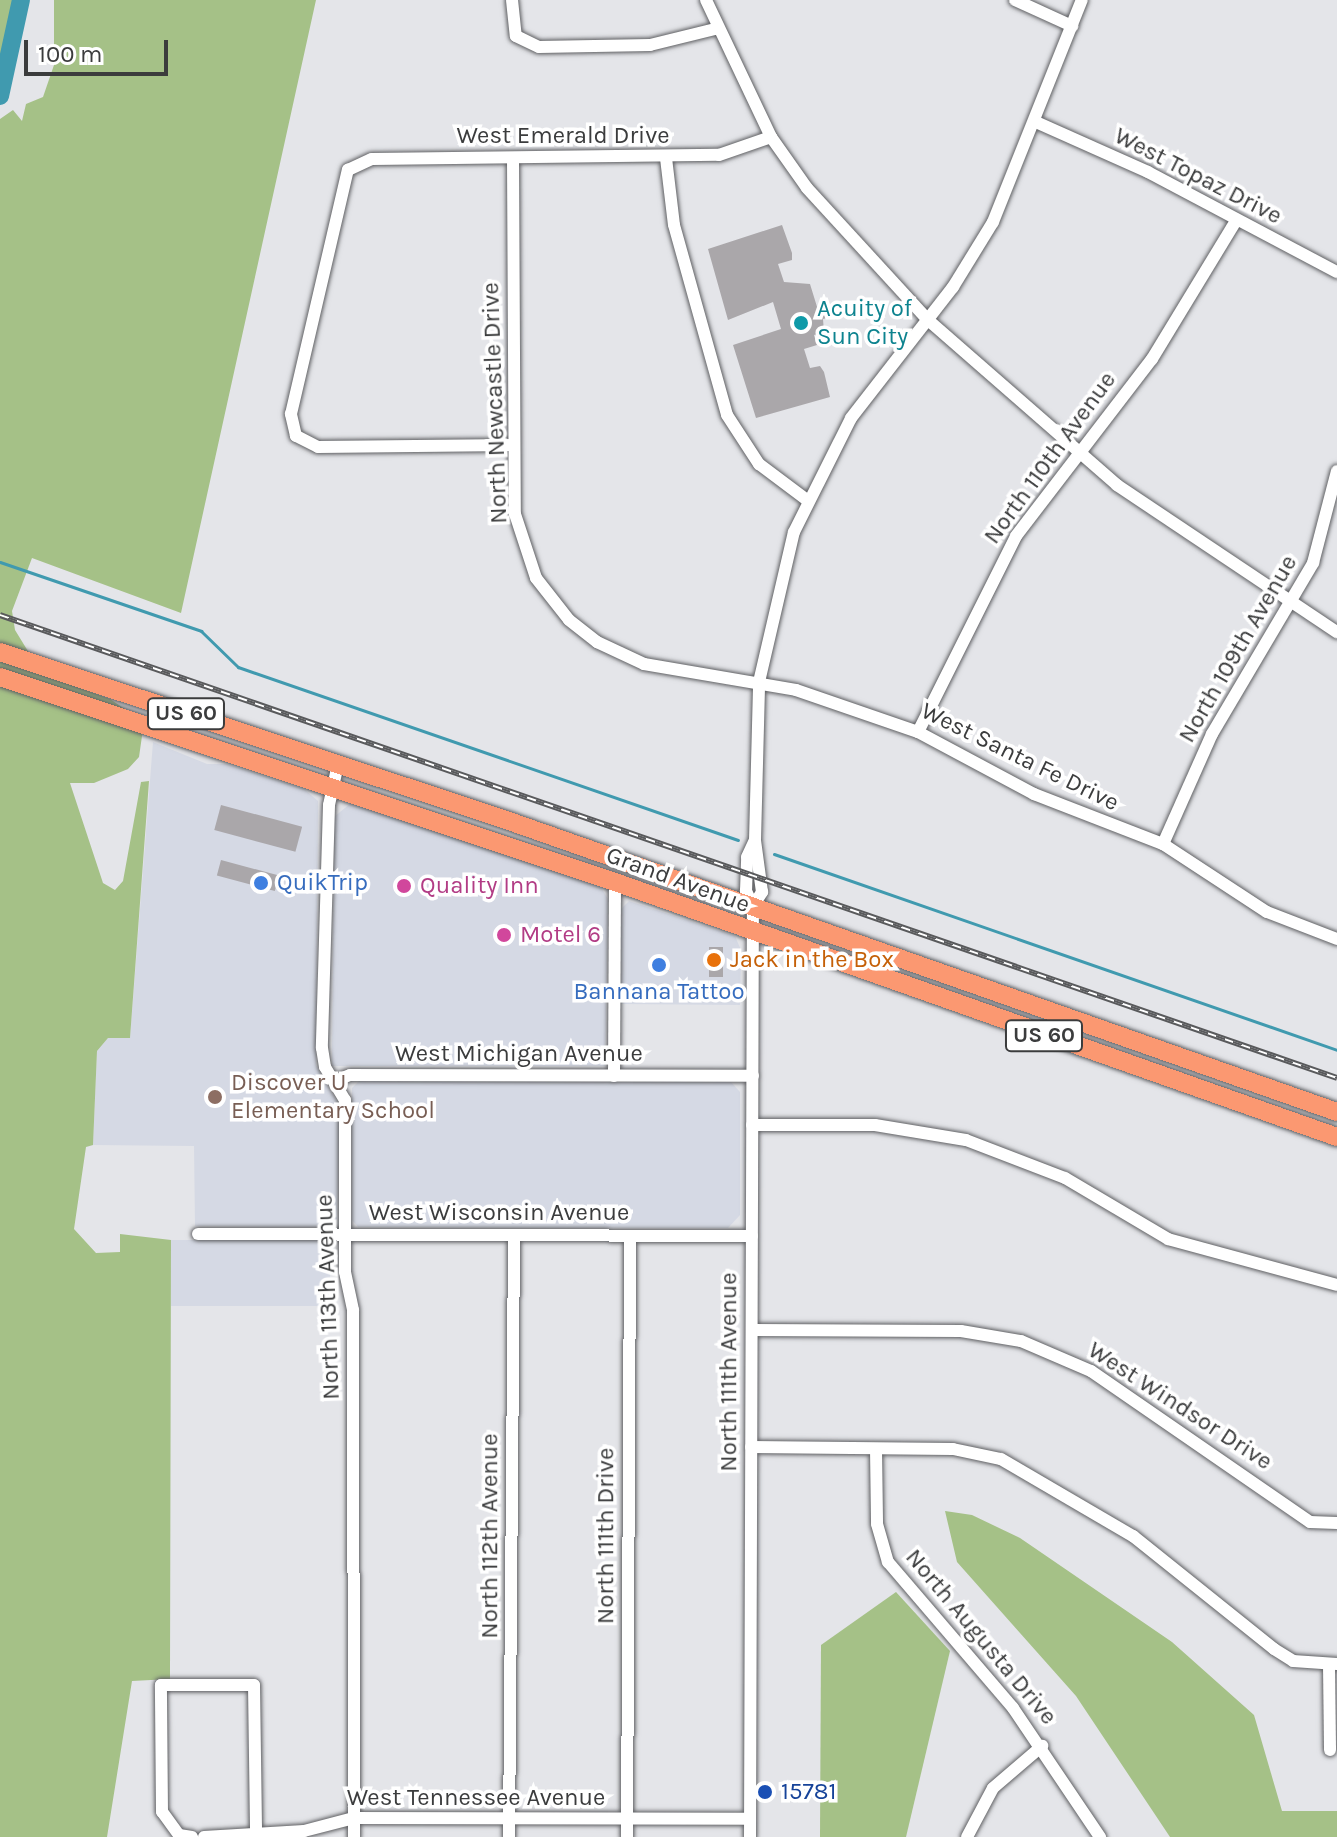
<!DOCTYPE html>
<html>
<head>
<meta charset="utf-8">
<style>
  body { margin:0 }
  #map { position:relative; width:1337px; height:1837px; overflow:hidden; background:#e4e5e9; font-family:Karla,sans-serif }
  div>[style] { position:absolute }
  .built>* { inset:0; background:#d5d9e4; transform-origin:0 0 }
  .green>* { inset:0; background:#a5c187 }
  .stream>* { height:3px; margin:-1.5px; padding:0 1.5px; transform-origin:1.5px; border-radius:1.5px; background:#409aaf }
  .river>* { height:18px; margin:-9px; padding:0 9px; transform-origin:9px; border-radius:9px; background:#409aaf }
  .building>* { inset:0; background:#aaa7aa; transform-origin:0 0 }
  .roads { filter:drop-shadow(0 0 2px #5f6063) drop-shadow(0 0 2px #5f6063) }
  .minor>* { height:12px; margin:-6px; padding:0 6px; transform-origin:6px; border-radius:6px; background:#fff }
  .highway>* { height:18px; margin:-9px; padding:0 9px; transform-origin:9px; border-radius:9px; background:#fb9871 }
  .rail>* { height:6px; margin-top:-3px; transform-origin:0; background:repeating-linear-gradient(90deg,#fff 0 9px,#595a5c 0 18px); box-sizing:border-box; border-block:2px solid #595a5c }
  .dots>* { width:22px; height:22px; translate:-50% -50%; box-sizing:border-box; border:4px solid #fff; border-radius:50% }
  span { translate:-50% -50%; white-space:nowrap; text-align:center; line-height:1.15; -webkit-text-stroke:7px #fff; paint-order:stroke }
  .shield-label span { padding:2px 6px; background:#fff; border:2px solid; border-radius:6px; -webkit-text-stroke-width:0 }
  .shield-label { font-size:22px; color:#3b3c3d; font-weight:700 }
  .street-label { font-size:24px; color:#3b3c3d }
  .culture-label { font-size:24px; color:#0d838f }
  .left { translate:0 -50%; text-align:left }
  .shop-label { font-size:24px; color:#366cbe }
  .hotel-label { font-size:24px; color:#b23c85 }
  .food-label { font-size:24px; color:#c56008 }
  .education-label { font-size:24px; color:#785e54 }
  .transit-label { font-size:24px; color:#164399 }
  .scale { position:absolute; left:24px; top:40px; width:144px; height:36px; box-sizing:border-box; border:4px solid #3b3c3d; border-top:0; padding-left:10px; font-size:24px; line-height:28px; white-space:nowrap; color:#3b3c3d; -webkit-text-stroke:6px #fff; paint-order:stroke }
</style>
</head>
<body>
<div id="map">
  <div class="built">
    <i style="clip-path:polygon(153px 742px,207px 764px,226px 764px,304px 789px,318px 801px,316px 1065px,337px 1102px,339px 1119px,337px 1219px,331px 1227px,195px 1226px,194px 1146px,93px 1145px,97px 1051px,108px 1038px,130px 1038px)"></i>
    <i style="clip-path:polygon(351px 803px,600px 886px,608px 899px,605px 1066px,332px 1066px,334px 817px)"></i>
    <i style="clip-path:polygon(629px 901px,735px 936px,741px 950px,740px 1005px,621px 1004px,621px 909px)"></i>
    <i style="clip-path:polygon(359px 1081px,731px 1082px,740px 1092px,740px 1215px,728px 1228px,358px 1227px,352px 1220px,352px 1088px)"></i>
    <i style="left:171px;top:1240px;width:159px;height:66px"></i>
  </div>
  <div class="green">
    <i style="clip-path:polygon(0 0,27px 0,11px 15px,0 74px)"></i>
    <i style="clip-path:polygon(54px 0,316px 0,181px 613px,32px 558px,12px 611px,15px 630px,42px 674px,110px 699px,144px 722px,139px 757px,128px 769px,94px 783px,70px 783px,103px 883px,115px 890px,123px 881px,141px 782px,149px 781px,130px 1038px,108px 1038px,97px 1051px,93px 1145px,86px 1147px,74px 1229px,96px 1253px,120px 1252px,120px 1234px,171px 1240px,170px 1679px,132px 1681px,107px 1837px,0 1837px,0 119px,13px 110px,22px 121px,26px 104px,43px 97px,54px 65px)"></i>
    <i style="clip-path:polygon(945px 1511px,972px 1515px,1020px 1538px,1172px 1642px,1254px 1715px,1282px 1811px,1337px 1811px,1337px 1837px,1170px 1837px,1076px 1696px,957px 1562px)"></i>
    <i style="clip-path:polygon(896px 1592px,950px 1651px,906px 1837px,820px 1837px,821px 1645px)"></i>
  </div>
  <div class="stream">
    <i style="left:0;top:562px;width:213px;rotate:18.9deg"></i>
    <i style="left:201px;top:631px;width:52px;rotate:44.2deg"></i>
    <i style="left:238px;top:667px;width:529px;rotate:19.09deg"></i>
    <i style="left:774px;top:854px;width:596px;rotate:19.19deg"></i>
  </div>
  <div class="river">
    <i style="left:0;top:96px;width:98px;rotate:-77.7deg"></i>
  </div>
  <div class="building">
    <i style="clip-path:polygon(782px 225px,792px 253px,792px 260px,778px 264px,784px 282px,810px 284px,818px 310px,840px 304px,843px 314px,823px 319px,824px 332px,814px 335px,817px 345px,804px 349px,810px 368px,820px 366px,824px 372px,830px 397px,756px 418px,733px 345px,781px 329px,773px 302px,728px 320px,708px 249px)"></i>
    <i style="left:221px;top:805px;width:84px;height:26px;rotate:15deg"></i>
    <i style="left:221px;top:860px;width:60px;height:16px;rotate:15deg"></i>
    <i style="left:709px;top:947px;width:14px;height:30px"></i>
  </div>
  <div class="roads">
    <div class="minor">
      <i style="left:512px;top:0;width:36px;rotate:84deg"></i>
      <i style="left:516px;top:36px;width:25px;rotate:26deg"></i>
      <i style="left:539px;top:47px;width:111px;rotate:-1deg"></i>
      <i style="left:650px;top:45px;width:67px;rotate:-13.8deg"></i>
      <i style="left:706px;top:0;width:152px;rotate:64.6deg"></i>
      <i style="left:771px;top:137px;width:62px;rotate:54.8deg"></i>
      <i style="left:807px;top:188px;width:179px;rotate:47.5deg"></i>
      <i style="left:928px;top:320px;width:251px;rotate:41.1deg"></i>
      <i style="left:1117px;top:485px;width:265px;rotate:33.8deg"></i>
      <i style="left:1015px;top:0;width:63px;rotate:24.5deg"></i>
      <i style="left:1038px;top:123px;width:120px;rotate:24deg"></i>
      <i style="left:1148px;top:172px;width:214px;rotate:27.9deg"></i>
      <i style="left:666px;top:158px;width:67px;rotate:83.2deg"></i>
      <i style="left:674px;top:225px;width:197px;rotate:74.4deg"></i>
      <i style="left:727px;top:415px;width:59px;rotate:56.9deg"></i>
      <i style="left:759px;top:464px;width:60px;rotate:36.9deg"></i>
      <i style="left:513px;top:160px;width:354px;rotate:89.7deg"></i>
      <i style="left:515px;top:514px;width:67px;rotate:71.8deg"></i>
      <i style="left:536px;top:578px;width:53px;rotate:51.8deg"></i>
      <i style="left:569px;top:620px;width:36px;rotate:38deg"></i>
      <i style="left:597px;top:642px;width:52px;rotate:25.1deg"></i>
      <i style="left:644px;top:664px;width:154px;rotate:9.7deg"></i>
      <i style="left:796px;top:690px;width:129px;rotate:19deg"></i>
      <i style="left:918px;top:732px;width:132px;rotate:28.1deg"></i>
      <i style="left:1034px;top:794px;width:138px;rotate:21.2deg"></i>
      <i style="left:1163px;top:844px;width:124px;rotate:33.2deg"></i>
      <i style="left:1267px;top:912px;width:75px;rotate:21.1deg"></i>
      <i style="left:513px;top:445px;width:195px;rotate:179.4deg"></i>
      <i style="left:318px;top:447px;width:25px;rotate:-153deg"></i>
      <i style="left:296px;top:436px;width:23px;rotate:-103deg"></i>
      <i style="left:291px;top:414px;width:251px;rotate:-76.9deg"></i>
      <i style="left:348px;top:170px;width:26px;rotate:-25deg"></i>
      <i style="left:372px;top:159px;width:347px;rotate:-0.7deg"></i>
      <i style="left:719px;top:155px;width:55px;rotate:-19.1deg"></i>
      <i style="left:918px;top:732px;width:219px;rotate:-63.4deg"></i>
      <i style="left:1016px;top:536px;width:223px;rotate:-52.5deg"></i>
      <i style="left:1152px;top:359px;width:162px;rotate:-58.7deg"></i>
      <i style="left:338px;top:764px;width:42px;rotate:102.4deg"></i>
      <i style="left:329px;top:805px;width:243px;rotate:91.7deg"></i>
      <i style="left:322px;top:1048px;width:19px;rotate:81deg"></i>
      <i style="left:325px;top:1067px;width:39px;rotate:59deg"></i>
      <i style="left:345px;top:1100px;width:172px;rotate:90deg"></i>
      <i style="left:345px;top:1272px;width:39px;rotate:78deg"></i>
      <i style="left:353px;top:1310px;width:527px;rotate:89.89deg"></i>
      <i style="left:1163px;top:844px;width:120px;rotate:-66deg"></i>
      <i style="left:1212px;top:734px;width:199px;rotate:-59.4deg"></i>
      <i style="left:1313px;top:563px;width:95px;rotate:-75.4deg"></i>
      <i style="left:753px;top:906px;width:17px;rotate:-57deg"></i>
      <i style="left:762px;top:892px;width:52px;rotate:-97.7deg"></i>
      <i style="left:755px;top:840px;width:158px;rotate:-88.5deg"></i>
      <i style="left:759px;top:682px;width:154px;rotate:-76.9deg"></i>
      <i style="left:794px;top:532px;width:127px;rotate:-63.4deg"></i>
      <i style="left:851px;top:418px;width:166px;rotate:-52.1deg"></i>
      <i style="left:953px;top:287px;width:76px;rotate:-58.4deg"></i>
      <i style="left:993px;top:222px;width:239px;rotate:-68.2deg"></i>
      <i style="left:614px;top:1076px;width:194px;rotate:-89.7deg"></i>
      <i style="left:335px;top:1081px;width:16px;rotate:-22deg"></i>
      <i style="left:350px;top:1075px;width:403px;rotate:0.1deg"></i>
      <i style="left:752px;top:1125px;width:123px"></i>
      <i style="left:875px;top:1125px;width:92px;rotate:9.4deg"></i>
      <i style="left:966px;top:1140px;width:106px;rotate:21deg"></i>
      <i style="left:1065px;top:1178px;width:120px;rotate:30.6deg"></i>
      <i style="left:1168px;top:1239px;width:175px;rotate:15.2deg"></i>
      <i style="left:198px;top:1234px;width:554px;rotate:0.21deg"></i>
      <i style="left:752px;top:1330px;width:209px;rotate:0.3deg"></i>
      <i style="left:961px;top:1331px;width:61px;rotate:9.5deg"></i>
      <i style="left:1021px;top:1341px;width:76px;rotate:23.2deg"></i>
      <i style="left:1091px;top:1371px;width:266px;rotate:34.6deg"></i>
      <i style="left:1310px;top:1522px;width:27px;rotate:2deg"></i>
      <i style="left:751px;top:1447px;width:202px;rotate:0.6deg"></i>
      <i style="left:953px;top:1449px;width:49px;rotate:11.8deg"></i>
      <i style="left:1001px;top:1459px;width:153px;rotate:30.3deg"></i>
      <i style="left:1133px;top:1536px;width:181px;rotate:38.7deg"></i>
      <i style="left:1274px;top:1649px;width:22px;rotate:32deg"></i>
      <i style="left:1293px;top:1661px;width:44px;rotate:3.9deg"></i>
      <i style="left:876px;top:1449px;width:75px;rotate:89.2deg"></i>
      <i style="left:877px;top:1524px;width:40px;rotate:74deg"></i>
      <i style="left:888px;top:1562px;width:192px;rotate:49.4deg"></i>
      <i style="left:1013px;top:1708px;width:156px;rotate:56deg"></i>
      <i style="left:1329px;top:1666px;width:84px;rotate:89.3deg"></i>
      <i style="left:192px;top:1837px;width:13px;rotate:-171deg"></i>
      <i style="left:179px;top:1835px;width:29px;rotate:-126deg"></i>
      <i style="left:162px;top:1812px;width:127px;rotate:-90.5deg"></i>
      <i style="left:161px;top:1685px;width:93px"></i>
      <i style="left:254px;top:1685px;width:150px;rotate:89.2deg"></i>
      <i style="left:204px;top:1837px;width:100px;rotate:-3.4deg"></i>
      <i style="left:304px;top:1831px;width:52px;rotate:-14.6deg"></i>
      <i style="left:354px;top:1818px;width:396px;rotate:0.1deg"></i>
      <i style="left:509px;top:1837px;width:602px;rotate:-89.52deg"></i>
      <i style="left:627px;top:1837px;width:601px;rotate:-89.71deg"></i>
      <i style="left:750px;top:1837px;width:931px;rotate:-89.82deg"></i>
      <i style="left:753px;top:906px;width:17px;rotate:-115deg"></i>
      <i style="left:746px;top:891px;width:34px;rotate:-88deg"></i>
      <i style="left:747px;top:857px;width:19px;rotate:-65deg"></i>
      <i style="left:967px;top:1837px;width:55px;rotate:-62deg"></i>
      <i style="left:993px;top:1788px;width:65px;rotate:-40.6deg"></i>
    </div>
    <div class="highway">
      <i style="left:0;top:652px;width:533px;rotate:18.37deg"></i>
      <i style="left:506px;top:820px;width:881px;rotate:19.36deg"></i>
      <i style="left:0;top:677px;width:648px;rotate:18.43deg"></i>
      <i style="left:615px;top:882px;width:766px;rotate:19.45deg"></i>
    </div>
  </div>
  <div class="rail">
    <i style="left:0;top:615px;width:1415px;rotate:19.1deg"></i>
  </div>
  <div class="dots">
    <i style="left:801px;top:323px;background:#0f9aa8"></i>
    <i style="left:261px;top:883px;background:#3f7fe0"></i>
    <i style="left:404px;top:886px;background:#d1479c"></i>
    <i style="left:504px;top:935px;background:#d1479c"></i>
    <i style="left:714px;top:960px;background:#e8710a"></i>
    <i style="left:659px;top:965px;background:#3f7fe0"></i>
    <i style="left:215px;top:1097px;background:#8d6e63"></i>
    <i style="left:765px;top:1792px;background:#1a4fb4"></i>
  </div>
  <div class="shield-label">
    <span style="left:186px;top:714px">US 60</span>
    <span style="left:1044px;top:1036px">US 60</span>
  </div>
  <div class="street-label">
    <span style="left:563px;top:136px">West Emerald Drive</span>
    <span style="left:1198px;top:176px;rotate:27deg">West Topaz Drive</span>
    <span style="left:495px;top:403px;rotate:-92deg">North Newcastle Drive</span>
    <span style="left:1050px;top:458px;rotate:-54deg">North 110th Avenue</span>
    <span style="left:1238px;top:649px;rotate:-60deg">North 109th Avenue</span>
    <span style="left:1020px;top:757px;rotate:26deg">West Santa Fe Drive</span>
    <span style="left:678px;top:880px;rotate:20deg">Grand Avenue</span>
    <span style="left:519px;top:1054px">West Michigan Avenue</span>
    <span style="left:499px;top:1213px">West Wisconsin Avenue</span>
    <span style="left:328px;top:1297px;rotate:-92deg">North 113th Avenue</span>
    <span style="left:729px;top:1372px;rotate:-90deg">North 111th Avenue</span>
    <span style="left:1180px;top:1406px;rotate:33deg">West Windsor Drive</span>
    <span style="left:490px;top:1536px;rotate:-90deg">North 112th Avenue</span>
    <span style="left:606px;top:1536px;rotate:-90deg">North 111th Drive</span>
    <span style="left:981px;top:1637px;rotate:50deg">North Augusta Drive</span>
    <span style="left:476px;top:1798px">West Tennessee Avenue</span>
  </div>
  <div class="culture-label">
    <span class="left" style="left:817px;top:323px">Acuity of<br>Sun City</span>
  </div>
  <div class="shop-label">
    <span class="left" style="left:277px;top:883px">QuikTrip</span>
    <span style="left:659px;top:992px">Bannana Tattoo</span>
  </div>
  <div class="hotel-label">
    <span class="left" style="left:420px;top:886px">Quality Inn</span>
    <span class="left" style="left:520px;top:935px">Motel 6</span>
  </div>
  <div class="food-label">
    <span class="left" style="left:730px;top:960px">Jack in the Box</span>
  </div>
  <div class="education-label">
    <span class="left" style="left:231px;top:1097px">Discover U<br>Elementary School</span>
  </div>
  <div class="transit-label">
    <span class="left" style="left:781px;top:1792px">15781</span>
  </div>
  <div class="scale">100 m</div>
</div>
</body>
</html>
